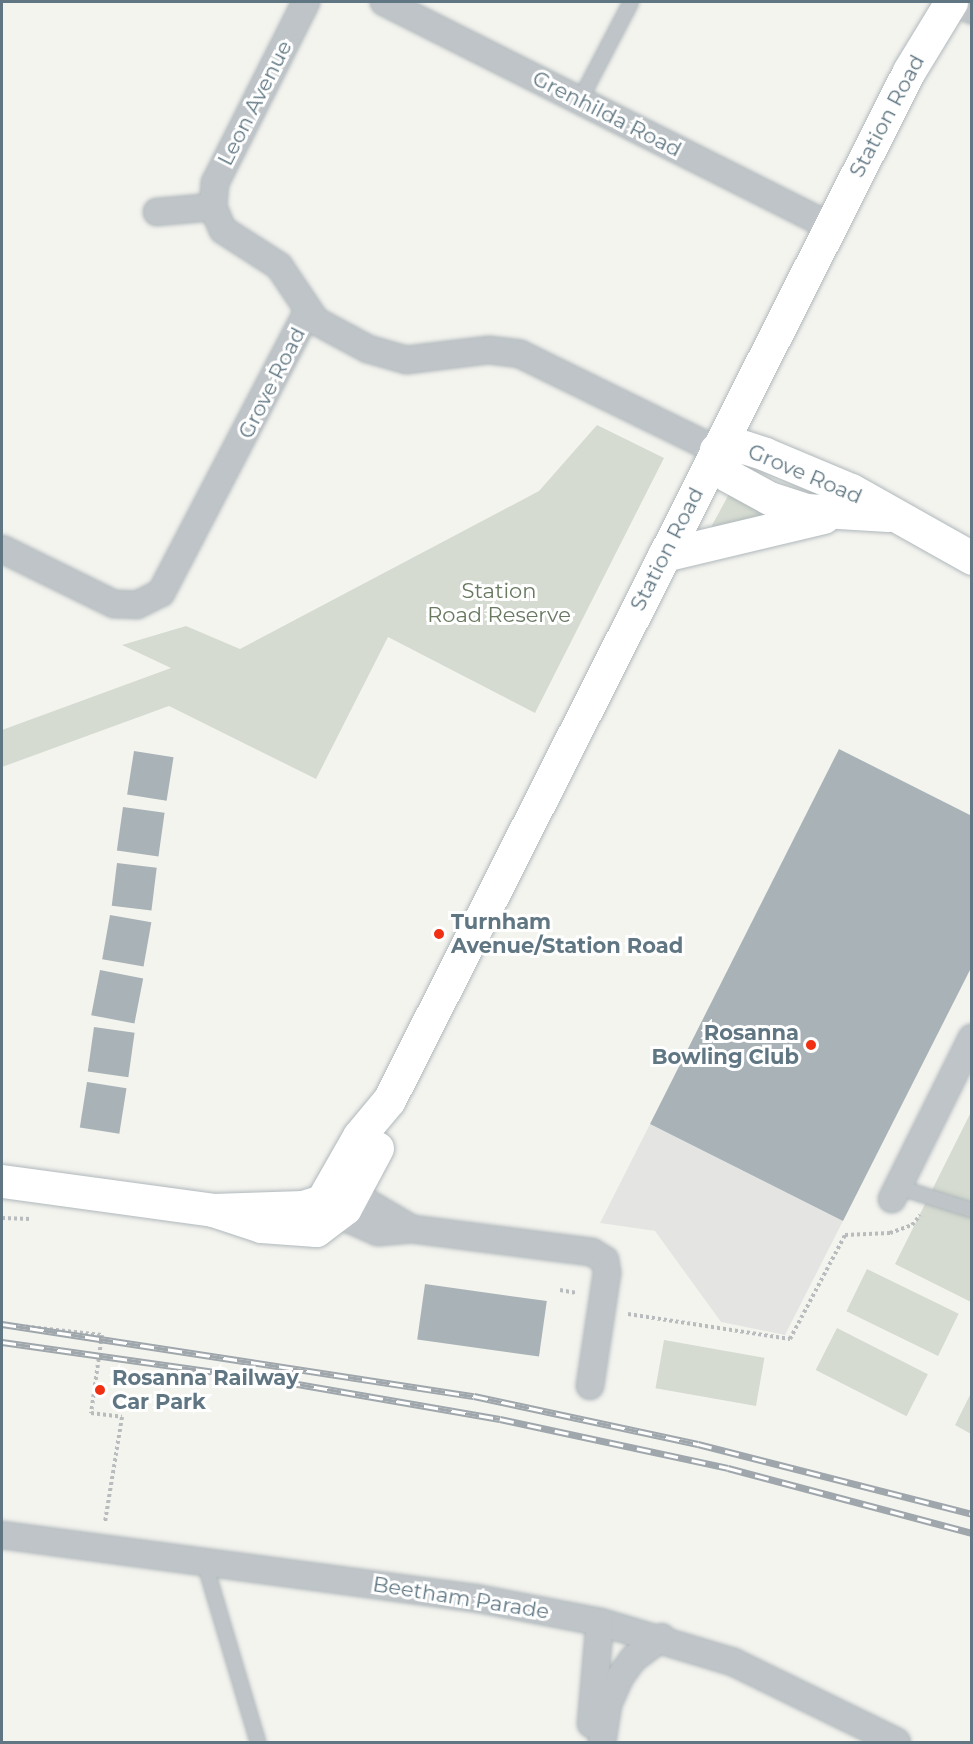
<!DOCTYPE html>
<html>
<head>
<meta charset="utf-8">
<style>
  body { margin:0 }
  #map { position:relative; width:973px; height:1744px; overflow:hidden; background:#f4f4ef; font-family:Montserrat,sans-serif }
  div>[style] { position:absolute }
  .built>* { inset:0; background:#e4e5e3 }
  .green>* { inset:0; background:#d5dbd0; transform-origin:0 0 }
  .building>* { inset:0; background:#a9b3b7; transform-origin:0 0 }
  .path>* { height:4px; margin-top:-2px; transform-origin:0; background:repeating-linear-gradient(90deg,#b8bcbe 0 3px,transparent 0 6px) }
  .roads { filter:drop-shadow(0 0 2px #b0b8bb) drop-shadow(0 0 2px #b0b8bb) }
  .lane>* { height:14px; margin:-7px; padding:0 7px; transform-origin:7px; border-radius:7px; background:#bec4c7 }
  .street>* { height:26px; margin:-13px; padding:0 13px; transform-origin:13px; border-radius:13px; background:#bec4c7 }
  .secondary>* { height:33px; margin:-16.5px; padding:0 16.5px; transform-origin:16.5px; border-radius:16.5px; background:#fff }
  .rail>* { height:7px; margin-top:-3.5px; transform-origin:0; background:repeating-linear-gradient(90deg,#fff 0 14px,#9fa7ac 0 28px); box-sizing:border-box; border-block:2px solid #9fa7ac }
  .dots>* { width:16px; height:16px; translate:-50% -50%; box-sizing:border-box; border:3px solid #fff; border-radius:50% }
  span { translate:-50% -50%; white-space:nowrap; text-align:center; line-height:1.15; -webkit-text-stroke:6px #fff; paint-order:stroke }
  .street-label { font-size:21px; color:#607783 }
  .park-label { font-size:21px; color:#687960 }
  .poi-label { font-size:21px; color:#607783; font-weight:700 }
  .left { translate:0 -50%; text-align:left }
  .right { translate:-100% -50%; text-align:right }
  .frame { position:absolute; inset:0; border:3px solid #607783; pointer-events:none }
</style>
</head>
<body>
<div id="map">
  <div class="built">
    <i style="clip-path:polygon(650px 1124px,843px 1221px,785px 1335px,721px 1322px,655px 1231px,600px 1223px)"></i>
  </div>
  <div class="green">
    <i style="clip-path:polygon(597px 425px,664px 458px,535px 713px,388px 637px,316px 779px,169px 706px,2px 767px,2px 730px,171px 668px,122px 645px,186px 626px,240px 649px,539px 491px)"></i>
    <i style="clip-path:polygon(729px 494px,774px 516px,710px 529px)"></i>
    <i style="clip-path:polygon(971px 1112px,971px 1302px,895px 1264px)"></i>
    <i style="left:867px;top:1269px;width:102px;height:47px;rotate:26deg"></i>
    <i style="left:837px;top:1328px;width:102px;height:47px;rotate:27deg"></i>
    <i style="left:664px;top:1340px;width:102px;height:49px;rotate:10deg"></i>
    <i style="clip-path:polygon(971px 1393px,971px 1434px,955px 1425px)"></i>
  </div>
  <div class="building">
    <i style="clip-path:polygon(839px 749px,972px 816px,972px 966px,843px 1221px,650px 1124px)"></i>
    <i style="left:134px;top:751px;width:40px;height:44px;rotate:9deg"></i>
    <i style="left:123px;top:807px;width:42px;height:44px;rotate:8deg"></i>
    <i style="left:117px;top:863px;width:40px;height:43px;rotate:7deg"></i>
    <i style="left:110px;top:915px;width:42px;height:45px;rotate:10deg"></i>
    <i style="left:100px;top:970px;width:44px;height:46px;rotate:11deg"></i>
    <i style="left:94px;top:1027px;width:41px;height:45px;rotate:8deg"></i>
    <i style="left:87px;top:1082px;width:40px;height:46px;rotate:9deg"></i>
    <i style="left:425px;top:1284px;width:123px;height:56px;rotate:8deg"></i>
  </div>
  <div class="path">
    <i style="left:2px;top:1218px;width:29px;rotate:2deg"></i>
    <i style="left:560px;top:1290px;width:17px;rotate:10deg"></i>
    <i style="left:628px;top:1314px;width:164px;rotate:8.8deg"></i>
    <i style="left:790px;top:1339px;width:118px;rotate:-62.1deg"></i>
    <i style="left:845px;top:1235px;width:45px;rotate:-2.5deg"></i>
    <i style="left:890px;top:1233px;width:23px;rotate:-20deg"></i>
    <i style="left:912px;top:1225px;width:13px;rotate:-51deg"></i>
    <i style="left:2px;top:1324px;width:101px;rotate:6.3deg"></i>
    <i style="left:102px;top:1335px;width:79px;rotate:98deg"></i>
    <i style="left:91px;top:1413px;width:31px;rotate:7deg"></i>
    <i style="left:122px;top:1417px;width:106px;rotate:99.2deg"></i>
  </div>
  <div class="roads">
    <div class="lane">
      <i style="left:580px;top:100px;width:110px;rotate:-62.5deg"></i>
      <i style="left:898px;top:1187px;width:77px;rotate:17.5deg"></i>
      <i style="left:204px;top:1561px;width:189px;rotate:73.4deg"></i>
    </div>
    <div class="street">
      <i style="left:306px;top:2px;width:203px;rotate:116.7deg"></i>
      <i style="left:215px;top:183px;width:24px;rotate:95deg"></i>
      <i style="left:213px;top:207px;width:25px;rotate:67deg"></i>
      <i style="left:223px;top:230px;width:67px;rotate:32.7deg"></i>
      <i style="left:279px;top:266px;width:66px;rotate:56.1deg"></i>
      <i style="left:316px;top:321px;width:59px;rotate:28.3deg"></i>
      <i style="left:368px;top:349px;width:40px;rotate:16deg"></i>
      <i style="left:406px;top:360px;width:84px;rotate:-6.9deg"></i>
      <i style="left:489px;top:350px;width:31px;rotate:7deg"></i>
      <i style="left:520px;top:354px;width:218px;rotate:26.1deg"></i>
      <i style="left:384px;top:2px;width:499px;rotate:26.7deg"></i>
      <i style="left:954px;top:2px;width:20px;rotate:24deg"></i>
      <i style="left:157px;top:212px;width:56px;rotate:-5.1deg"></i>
      <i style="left:2px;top:549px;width:125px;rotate:26.2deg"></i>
      <i style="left:114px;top:604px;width:23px;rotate:2deg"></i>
      <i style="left:137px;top:605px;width:27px;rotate:-27deg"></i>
      <i style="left:161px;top:593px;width:316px;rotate:-62.5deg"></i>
      <i style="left:334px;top:1197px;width:27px;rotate:56deg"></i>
      <i style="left:349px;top:1219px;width:32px;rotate:24deg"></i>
      <i style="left:378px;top:1232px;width:34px;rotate:-5deg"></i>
      <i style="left:412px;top:1229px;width:181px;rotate:7.3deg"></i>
      <i style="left:592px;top:1252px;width:15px;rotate:32deg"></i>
      <i style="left:605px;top:1260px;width:13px;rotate:81deg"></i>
      <i style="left:607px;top:1273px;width:114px;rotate:98.6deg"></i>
      <i style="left:337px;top:1199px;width:17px;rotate:-13deg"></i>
      <i style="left:354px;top:1195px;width:67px;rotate:30.4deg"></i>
      <i style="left:892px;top:1199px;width:180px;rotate:-63.6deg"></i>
      <i style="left:2px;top:1535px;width:477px;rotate:7.6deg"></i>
      <i style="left:475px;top:1598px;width:127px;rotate:10.9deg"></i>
      <i style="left:600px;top:1622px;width:139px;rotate:16.7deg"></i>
      <i style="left:733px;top:1662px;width:182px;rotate:26deg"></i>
      <i style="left:591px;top:1724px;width:102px;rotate:-85deg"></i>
      <i style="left:602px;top:1742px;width:38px;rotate:-81deg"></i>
      <i style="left:608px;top:1704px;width:30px;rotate:-66deg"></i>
      <i style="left:620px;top:1677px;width:22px;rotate:-54deg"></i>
      <i style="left:633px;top:1659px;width:36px;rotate:-37deg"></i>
    </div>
    <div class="secondary">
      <i style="left:716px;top:450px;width:28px;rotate:-6deg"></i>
      <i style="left:744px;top:447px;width:22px;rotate:18deg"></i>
      <i style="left:765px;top:454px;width:93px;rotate:22.7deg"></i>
      <i style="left:851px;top:490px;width:139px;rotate:29.3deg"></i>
      <i style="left:716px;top:450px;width:27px;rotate:66deg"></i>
      <i style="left:727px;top:475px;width:48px;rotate:28.7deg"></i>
      <i style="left:769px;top:498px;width:39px;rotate:18deg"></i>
      <i style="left:806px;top:510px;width:82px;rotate:3.5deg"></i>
      <i style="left:664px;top:555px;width:164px;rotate:-13.4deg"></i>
      <i style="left:2px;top:1181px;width:213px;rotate:7.8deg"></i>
      <i style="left:213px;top:1210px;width:51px;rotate:18.4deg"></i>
      <i style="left:261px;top:1226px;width:55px;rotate:4.2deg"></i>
      <i style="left:316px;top:1230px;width:36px;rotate:-37deg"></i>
      <i style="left:345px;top:1208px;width:68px;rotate:-61.9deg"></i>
      <i style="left:213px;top:1210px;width:90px;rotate:-1.9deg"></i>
      <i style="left:303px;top:1207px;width:20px;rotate:-18deg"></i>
      <i style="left:322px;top:1201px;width:75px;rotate:-60.4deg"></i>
      <i style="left:359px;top:1136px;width:47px;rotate:-50.2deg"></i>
      <i style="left:389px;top:1100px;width:1153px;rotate:-63.19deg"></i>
      <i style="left:909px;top:71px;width:81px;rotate:-58.7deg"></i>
    </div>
  </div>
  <div class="rail">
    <i style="left:2px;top:1324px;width:477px;rotate:8.7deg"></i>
    <i style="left:474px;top:1396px;width:229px;rotate:12.1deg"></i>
    <i style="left:698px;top:1444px;width:283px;rotate:14.3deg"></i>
    <i style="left:2px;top:1342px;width:287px;rotate:8deg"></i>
    <i style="left:286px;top:1382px;width:217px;rotate:9.8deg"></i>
    <i style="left:500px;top:1419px;width:233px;rotate:12.1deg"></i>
    <i style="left:728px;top:1468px;width:253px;rotate:14.9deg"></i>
  </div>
  <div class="dots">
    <i style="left:439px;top:934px;background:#f12f12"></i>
    <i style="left:811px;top:1045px;background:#f12f12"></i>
    <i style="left:100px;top:1390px;background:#f12f12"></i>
  </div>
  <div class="street-label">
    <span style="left:255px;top:103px;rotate:-63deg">Leon Avenue</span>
    <span style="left:607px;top:114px;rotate:27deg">Grenhilda Road</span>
    <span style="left:887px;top:116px;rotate:-62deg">Station Road</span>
    <span style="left:272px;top:383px;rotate:-63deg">Grove Road</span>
    <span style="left:805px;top:474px;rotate:23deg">Grove Road</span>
    <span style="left:667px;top:549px;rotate:-63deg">Station Road</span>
    <span style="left:461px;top:1598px;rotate:9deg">Beetham Parade</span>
  </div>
  <div class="park-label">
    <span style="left:499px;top:603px">Station<br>Road Reserve</span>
  </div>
  <div class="poi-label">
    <span class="left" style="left:451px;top:934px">Turnham<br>Avenue/Station Road</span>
    <span class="right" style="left:799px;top:1045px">Rosanna<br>Bowling Club</span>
    <span class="left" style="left:112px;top:1390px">Rosanna Railway<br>Car Park</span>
  </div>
  <div class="frame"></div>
</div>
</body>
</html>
